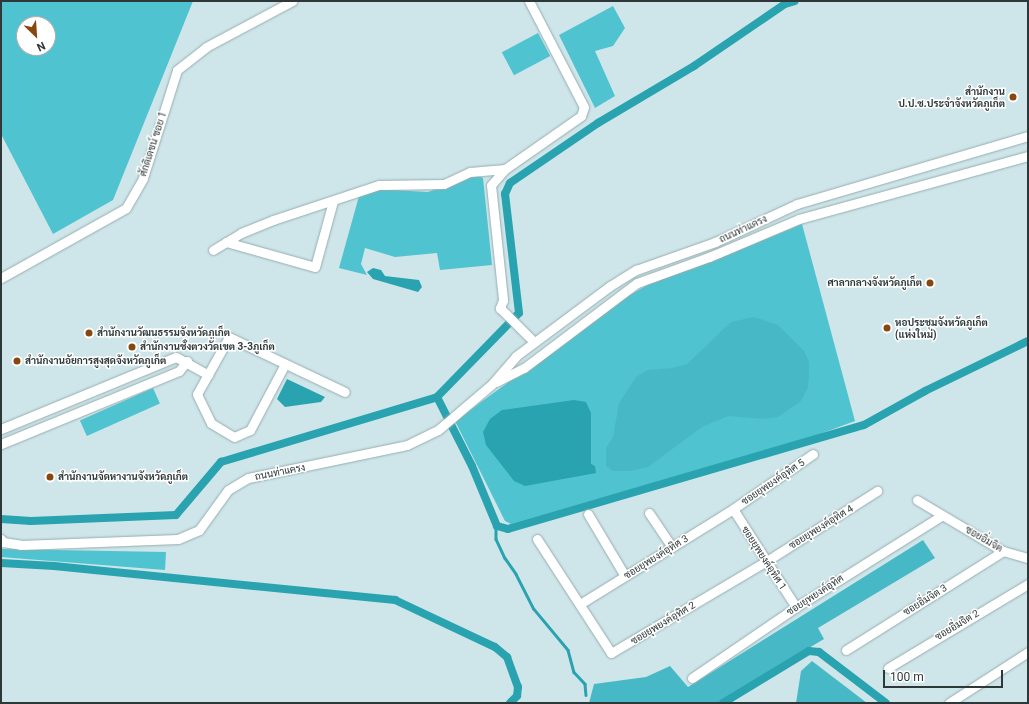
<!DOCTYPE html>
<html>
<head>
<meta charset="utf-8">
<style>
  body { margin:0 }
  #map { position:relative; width:1029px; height:704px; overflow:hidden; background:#cee6e9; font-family:Roboto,Sarabun,sans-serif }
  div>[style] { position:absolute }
  .green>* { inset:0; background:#4fc3d0; transform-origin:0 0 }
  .forest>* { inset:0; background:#47b9c6 }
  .water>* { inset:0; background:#29a3af }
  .stream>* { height:2.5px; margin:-1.25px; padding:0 1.25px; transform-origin:1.25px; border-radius:1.25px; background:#29a3af }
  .canal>* { height:8px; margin:-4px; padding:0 4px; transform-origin:4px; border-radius:4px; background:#29a3af }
  .roads { filter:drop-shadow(0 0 1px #96adb0) drop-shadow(0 0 1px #96adb0) }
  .minor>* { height:9px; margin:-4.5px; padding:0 4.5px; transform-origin:4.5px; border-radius:4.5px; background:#fff }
  .dots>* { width:11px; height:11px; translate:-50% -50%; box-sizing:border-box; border:2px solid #fff; border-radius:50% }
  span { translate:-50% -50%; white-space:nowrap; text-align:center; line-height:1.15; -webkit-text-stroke:3px #fff; paint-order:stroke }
  .poi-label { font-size:10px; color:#2e3839; font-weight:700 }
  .right { translate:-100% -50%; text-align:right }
  .left { translate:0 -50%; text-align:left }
  .street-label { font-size:10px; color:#2e3839 }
  .frame { position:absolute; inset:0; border:2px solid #2e3839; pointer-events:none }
  .north { position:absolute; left:16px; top:16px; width:40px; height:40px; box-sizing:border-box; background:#fff; border:1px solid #abafb0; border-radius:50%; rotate:155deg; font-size:11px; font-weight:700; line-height:16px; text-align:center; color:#2e3839 }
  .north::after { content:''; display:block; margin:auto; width:14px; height:18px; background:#87470e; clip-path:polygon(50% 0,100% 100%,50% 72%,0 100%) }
  .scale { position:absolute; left:883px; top:670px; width:120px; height:18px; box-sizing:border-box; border:2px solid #2e3839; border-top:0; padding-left:5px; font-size:12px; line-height:14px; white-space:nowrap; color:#2e3839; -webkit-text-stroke:3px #fff; paint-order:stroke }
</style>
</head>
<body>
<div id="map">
  <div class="green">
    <i style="clip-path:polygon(evenodd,1px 1px,193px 1px,113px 200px,53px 234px,1px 134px,1px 1px,24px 24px,48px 24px,48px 48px,24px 48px,24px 24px)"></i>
    <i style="clip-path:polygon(613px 6px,625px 28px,613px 46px,595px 51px,615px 96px,595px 108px,559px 35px)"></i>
    <i style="left:538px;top:33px;width:26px;height:41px;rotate:62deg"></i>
    <i style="clip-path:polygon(476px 175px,483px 178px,492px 265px,440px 270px,437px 253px,395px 257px,365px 248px,361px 264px,367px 275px,339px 268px,359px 196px,375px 189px,428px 192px)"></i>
    <i style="clip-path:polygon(802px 224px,855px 421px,809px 438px,511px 524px,505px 521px,455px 421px,623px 299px,649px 284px,710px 262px)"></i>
    <i style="left:153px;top:388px;width:17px;height:80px;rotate:66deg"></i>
    <i style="clip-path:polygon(1px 549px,166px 552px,165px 570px,1px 557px)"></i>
  </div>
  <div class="forest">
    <i style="clip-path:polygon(754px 317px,778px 325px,804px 351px,809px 362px,809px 375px,808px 387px,801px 401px,778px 417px,763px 419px,728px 416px,702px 427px,648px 467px,631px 471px,613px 471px,606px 466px,606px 448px,613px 437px,619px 403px,636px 377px,648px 370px,672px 368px,687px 364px,731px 322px)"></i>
    <i style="clip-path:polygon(923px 540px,935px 558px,818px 628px,824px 639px,717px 703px,589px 703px,594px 684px,646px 677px,670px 666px,688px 687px)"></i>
    <i style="clip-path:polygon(812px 661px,867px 703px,796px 703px,801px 671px)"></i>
  </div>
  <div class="water">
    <i style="clip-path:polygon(373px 268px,381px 270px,385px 276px,419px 280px,422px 287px,418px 292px,373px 279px,367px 272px)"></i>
    <i style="clip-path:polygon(287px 379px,325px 397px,321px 402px,285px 407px,277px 399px)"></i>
    <i style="clip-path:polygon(574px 400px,586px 402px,591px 413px,591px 464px,595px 466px,596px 473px,525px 486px,514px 481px,486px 445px,483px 432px,490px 419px,502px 410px)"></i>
  </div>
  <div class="stream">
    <i style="left:496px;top:524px;width:15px;rotate:90deg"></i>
    <i style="left:496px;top:539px;width:21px;rotate:65deg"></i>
    <i style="left:505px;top:558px;width:19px;rotate:55deg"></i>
    <i style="left:516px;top:574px;width:39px;rotate:63deg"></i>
    <i style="left:534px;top:609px;width:53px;rotate:50.3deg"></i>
    <i style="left:568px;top:650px;width:23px;rotate:75deg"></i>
    <i style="left:574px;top:672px;width:16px;rotate:47deg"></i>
    <i style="left:585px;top:684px;width:11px;rotate:85deg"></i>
  </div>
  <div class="canal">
    <i style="left:437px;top:397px;width:77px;rotate:63.1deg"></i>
    <i style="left:472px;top:466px;width:65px;rotate:67.4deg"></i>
    <i style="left:497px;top:526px;width:11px;rotate:15deg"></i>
    <i style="left:508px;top:529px;width:371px;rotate:-16.3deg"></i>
    <i style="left:864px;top:425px;width:70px;rotate:-29.1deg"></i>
    <i style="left:925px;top:391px;width:114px;rotate:-25.9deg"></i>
    <i style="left:1px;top:519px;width:30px;rotate:4deg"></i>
    <i style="left:31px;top:521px;width:145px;rotate:-2.4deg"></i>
    <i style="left:176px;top:515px;width:70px;rotate:-49.7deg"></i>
    <i style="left:221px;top:462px;width:226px;rotate:-16.7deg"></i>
    <i style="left:437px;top:397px;width:117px;rotate:-45.7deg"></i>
    <i style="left:519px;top:313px;width:120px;rotate:-96.7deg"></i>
    <i style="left:505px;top:194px;width:12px;rotate:-66deg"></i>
    <i style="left:510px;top:183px;width:107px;rotate:-34.3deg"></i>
    <i style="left:598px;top:123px;width:112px;rotate:-30.7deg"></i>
    <i style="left:694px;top:66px;width:110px;rotate:-34.3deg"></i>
    <i style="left:785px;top:4px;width:10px;rotate:-17deg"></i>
    <i style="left:1px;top:563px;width:53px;rotate:3.2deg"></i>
    <i style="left:54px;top:566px;width:343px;rotate:5.7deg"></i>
    <i style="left:395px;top:600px;width:110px;rotate:25.2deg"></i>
    <i style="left:495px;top:647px;width:16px;rotate:40deg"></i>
    <i style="left:507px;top:657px;width:32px;rotate:70deg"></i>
    <i style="left:518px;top:687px;width:9px;rotate:96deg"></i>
    <i style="left:517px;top:696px;width:10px;rotate:135deg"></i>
    <i style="left:723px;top:703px;width:100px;rotate:-31.2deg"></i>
    <i style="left:809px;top:651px;width:10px;rotate:6deg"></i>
    <i style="left:819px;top:652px;width:84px;rotate:37.3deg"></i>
  </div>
  <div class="roads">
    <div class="minor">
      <i style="left:529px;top:1px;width:119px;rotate:62.6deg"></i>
      <i style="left:584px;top:107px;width:9px;rotate:108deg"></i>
      <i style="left:581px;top:116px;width:93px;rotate:145.1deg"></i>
      <i style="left:505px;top:169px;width:21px;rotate:131deg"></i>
      <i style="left:491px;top:185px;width:116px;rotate:84deg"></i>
      <i style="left:503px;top:300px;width:9px;rotate:111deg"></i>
      <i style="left:500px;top:308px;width:48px;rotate:45deg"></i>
      <i style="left:226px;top:242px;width:92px;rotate:15.7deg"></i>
      <i style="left:315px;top:267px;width:68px;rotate:-74.7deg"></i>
      <i style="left:213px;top:250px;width:33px;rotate:-31deg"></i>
      <i style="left:241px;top:233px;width:35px;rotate:-22deg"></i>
      <i style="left:273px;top:220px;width:112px;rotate:-18.3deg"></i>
      <i style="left:379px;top:185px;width:65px;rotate:-0.9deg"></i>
      <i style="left:444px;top:184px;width:29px;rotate:-25deg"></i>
      <i style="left:470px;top:172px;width:35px;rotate:-5deg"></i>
      <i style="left:1px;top:278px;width:143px;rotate:-29.2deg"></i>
      <i style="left:126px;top:208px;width:34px;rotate:-60deg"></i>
      <i style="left:143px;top:178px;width:113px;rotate:-72.5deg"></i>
      <i style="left:177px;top:70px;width:37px;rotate:-38deg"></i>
      <i style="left:206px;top:47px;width:98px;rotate:-28.1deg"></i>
      <i style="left:285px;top:364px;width:75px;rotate:117.9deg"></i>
      <i style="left:250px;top:430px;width:17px;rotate:156deg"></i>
      <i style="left:234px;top:437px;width:27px;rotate:-149deg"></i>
      <i style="left:211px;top:423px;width:32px;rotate:-116deg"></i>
      <i style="left:197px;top:394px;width:65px;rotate:-60.7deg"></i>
      <i style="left:229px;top:337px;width:128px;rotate:25.4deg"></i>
      <i style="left:496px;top:382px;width:31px;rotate:-27deg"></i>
      <i style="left:524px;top:368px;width:141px;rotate:-37deg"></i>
      <i style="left:637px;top:283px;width:77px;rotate:-19.9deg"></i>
      <i style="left:709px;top:257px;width:98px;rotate:-22.9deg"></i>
      <i style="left:799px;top:219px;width:238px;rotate:-15.4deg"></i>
      <i style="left:1px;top:429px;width:189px;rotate:-22.4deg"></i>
      <i style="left:176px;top:357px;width:37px;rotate:29deg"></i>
      <i style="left:1px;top:444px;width:192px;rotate:-22.3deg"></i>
      <i style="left:179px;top:371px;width:13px;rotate:-51deg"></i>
      <i style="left:917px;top:500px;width:100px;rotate:30.7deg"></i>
      <i style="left:1003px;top:551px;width:26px;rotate:16deg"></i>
      <i style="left:733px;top:509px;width:117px;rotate:57.3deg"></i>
      <i style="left:649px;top:513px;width:41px;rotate:55.9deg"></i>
      <i style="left:588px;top:514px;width:72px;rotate:59.2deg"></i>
      <i style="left:1px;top:539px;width:4px;rotate:56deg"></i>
      <i style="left:3px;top:542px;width:18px;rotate:9deg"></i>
      <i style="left:21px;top:545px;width:157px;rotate:-2.2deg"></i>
      <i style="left:178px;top:539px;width:23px;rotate:-23deg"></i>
      <i style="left:199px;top:530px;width:49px;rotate:-54.1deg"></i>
      <i style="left:228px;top:490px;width:23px;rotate:-31deg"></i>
      <i style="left:248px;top:478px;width:162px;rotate:-11.7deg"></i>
      <i style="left:407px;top:445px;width:34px;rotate:-26deg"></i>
      <i style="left:438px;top:430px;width:71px;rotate:-40.4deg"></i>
      <i style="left:492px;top:384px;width:37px;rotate:-49deg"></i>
      <i style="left:516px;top:356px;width:117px;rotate:-36.7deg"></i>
      <i style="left:610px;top:286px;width:31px;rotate:-32deg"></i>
      <i style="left:636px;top:270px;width:84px;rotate:-19.5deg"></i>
      <i style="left:715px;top:242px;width:90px;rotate:-24.9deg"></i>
      <i style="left:797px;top:204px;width:241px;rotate:-16.4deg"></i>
      <i style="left:537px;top:539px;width:136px;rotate:57deg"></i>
      <i style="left:611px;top:653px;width:179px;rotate:-30.6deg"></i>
      <i style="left:765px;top:562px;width:133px;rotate:-32.4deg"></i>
      <i style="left:580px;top:604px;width:180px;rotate:-31.8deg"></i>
      <i style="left:733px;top:509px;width:97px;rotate:-34.5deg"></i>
      <i style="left:846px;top:650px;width:186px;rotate:-32.2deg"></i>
      <i style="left:888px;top:668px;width:163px;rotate:-31deg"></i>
      <i style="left:692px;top:678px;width:126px;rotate:-34.3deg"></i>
      <i style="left:796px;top:607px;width:171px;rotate:-32.1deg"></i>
      <i style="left:949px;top:703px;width:94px;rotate:-32.8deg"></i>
    </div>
  </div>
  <div class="dots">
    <i style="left:1013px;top:97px;background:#87470e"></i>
    <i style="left:930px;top:283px;background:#87470e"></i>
    <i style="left:887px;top:328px;background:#87470e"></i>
    <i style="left:89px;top:333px;background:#87470e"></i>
    <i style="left:132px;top:347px;background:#87470e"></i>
    <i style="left:17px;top:361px;background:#87470e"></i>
    <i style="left:50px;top:477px;background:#87470e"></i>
  </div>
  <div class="poi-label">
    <span class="right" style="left:1005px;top:97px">สำนักงาน<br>ป.ป.ช.ประจำจังหวัดภูเก็ต</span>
    <span class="right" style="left:922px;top:283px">ศาลากลางจังหวัดภูเก็ต</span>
    <span class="left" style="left:895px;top:328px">หอประชุมจังหวัดภูเก็ต<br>(แห่งใหม่)</span>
    <span class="left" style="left:97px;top:333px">สำนักงานวัฒนธรรมจังหวัดภูเก็ต</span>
    <span class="left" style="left:140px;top:347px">สำนักงานชั่งตวงวัดเขต 3-3ภูเก็ต</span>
    <span class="left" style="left:25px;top:361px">สำนักงานอัยการสูงสุดจังหวัดภูเก็ต</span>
    <span class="left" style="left:58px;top:477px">สำนักงานจัดหางานจังหวัดภูเก็ต</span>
  </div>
  <div class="street-label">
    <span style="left:153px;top:144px;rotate:-72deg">ศักดิเดชน์ ซอย 1</span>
    <span style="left:743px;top:229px;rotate:-25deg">ถนนท่าแครง</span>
    <span style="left:280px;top:472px;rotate:-11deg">ถนนท่าแครง</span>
    <span style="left:773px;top:482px;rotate:-34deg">ซอยยุพยงค์อุทิศ 5</span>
    <span style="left:821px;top:527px;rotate:-32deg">ซอยยุพยงค์อุทิศ 4</span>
    <span style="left:984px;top:539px;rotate:30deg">ซอยอิ่มจิต</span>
    <span style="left:656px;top:557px;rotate:-32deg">ซอยยุพยงค์อุทิศ 3</span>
    <span style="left:764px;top:558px;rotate:57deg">ซอยยุพยงค์อุทิศ 1</span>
    <span style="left:815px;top:595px;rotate:-33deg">ซอยยุพยงค์อุทิศ</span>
    <span style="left:925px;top:600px;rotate:-32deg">ซอยอิ่มจิต 3</span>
    <span style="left:663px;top:623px;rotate:-31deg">ซอยยุพยงค์อุทิศ 2</span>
    <span style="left:957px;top:625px;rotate:-31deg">ซอยอิ่มจิต 2</span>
  </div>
  <div class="frame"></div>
  <div class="north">N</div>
  <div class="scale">100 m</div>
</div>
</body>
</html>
